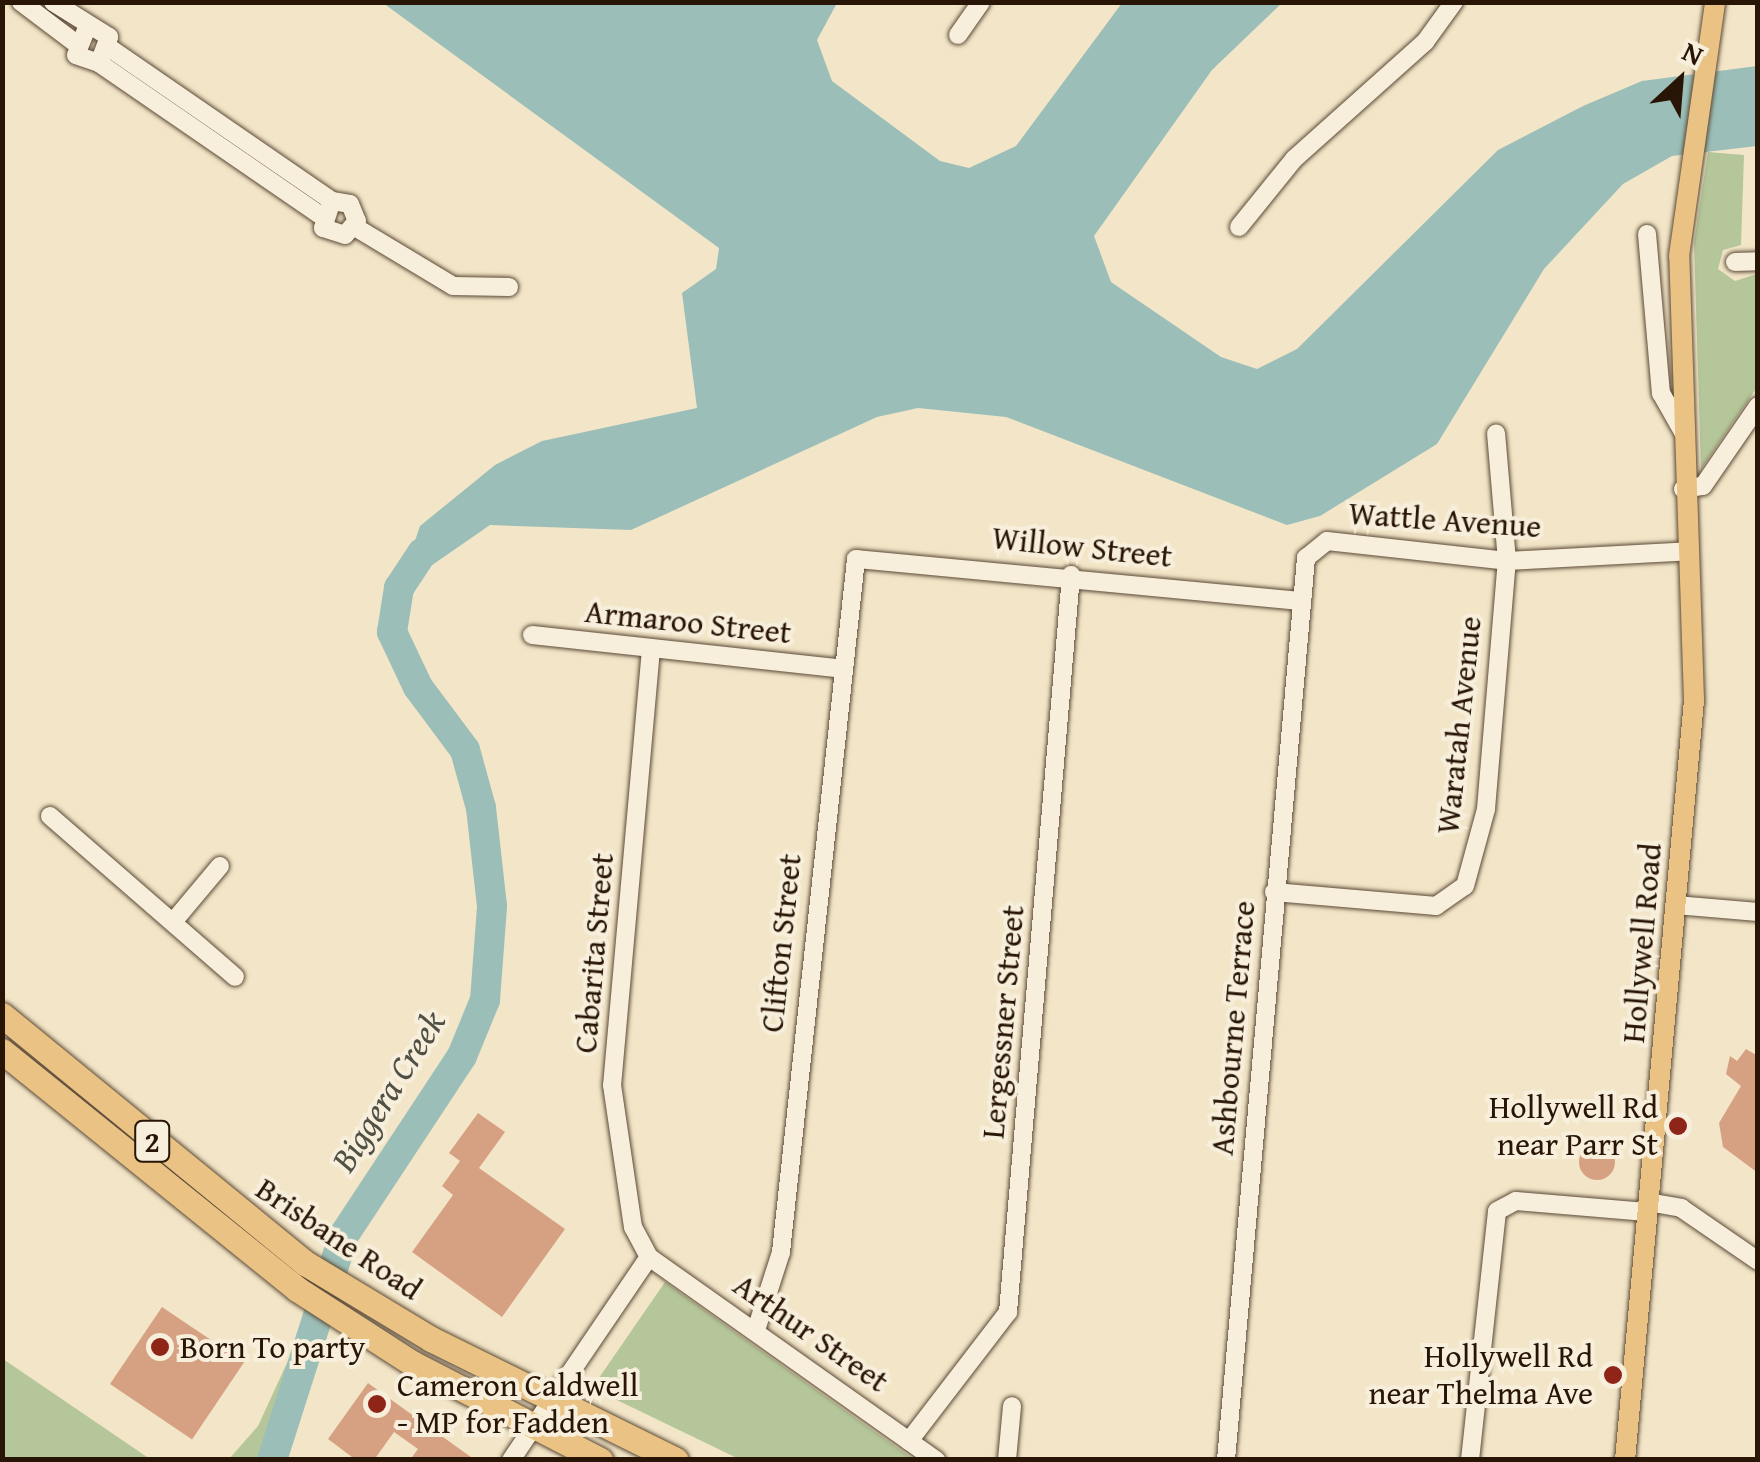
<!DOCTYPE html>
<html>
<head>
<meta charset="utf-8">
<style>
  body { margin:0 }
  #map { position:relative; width:1760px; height:1462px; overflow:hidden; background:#f3e6c8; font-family:"Gentium Book Plus",serif }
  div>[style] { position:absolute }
  .green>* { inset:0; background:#b5c69a }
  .water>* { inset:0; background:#9bbfb8 }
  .river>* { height:30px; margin:-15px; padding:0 15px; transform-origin:15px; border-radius:15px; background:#9bbfb8 }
  .building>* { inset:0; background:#d6a182; transform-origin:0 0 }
  .round { border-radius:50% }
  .roads { filter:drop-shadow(0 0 2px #5b4936) drop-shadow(0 0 2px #5b4936) }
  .minor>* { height:18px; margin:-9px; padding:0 9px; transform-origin:9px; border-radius:9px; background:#f7efdb }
  .major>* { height:20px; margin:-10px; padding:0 10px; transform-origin:10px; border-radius:10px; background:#eac384 }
  .highway>* { height:25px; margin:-12.5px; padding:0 12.5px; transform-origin:12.5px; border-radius:12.5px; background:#eac384 }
  .dots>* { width:28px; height:28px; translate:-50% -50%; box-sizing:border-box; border:5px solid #f7efdb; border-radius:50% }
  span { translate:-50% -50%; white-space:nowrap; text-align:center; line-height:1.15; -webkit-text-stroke:8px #f7efdb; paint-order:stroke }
  .shield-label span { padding:2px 8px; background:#f7efdb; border:2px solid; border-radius:8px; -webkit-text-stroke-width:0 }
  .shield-label { font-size:30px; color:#281505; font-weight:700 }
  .street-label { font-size:32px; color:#281505 }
  .poi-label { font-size:32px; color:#281505 }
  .right { translate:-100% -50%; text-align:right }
  .left { translate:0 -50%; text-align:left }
  .water-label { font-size:35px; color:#505044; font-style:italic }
  .frame { position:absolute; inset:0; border:5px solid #281505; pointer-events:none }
  .north { position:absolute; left:1630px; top:30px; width:100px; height:100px; -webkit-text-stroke:8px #f7efdb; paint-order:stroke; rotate:26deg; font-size:28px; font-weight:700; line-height:40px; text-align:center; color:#281505 }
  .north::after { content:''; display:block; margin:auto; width:35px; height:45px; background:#281505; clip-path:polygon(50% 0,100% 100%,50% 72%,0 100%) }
</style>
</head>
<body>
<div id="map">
  <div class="green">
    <i style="clip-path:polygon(1708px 152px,1744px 155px,1741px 245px,1723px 250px,1718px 269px,1735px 281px,1757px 274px,1758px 386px,1701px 469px,1694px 243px)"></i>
    <i style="clip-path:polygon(665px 1282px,913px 1459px,739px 1459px,592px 1388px)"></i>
    <i style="clip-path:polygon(292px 1352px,283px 1413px,256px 1459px,229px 1459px,258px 1426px)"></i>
    <i style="clip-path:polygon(2px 1359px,3px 1359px,150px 1459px,3px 1459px)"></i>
  </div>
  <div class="water">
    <i style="clip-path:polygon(383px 3px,837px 3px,817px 40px,832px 81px,940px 161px,969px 168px,1016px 146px,1122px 3px,1282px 3px,1212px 70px,1094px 236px,1111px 282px,1221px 357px,1257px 369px,1297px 349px,1498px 150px,1583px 106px,1642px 81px,1757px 66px,1757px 146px,1672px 156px,1623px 184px,1544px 269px,1437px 444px,1320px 516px,1287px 525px,1006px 417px,918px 408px,877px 417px,631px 530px,490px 525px,399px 588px,420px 526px,495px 465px,542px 441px,697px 408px,682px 293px,716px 269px,719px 248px)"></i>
  </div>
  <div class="river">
    <i style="left:272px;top:1460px;width:236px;rotate:-72.3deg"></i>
    <i style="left:344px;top:1235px;width:214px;rotate:-56.6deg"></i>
    <i style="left:462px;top:1056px;width:61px;rotate:-67.7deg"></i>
    <i style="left:485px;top:1000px;width:94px;rotate:-85.7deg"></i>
    <i style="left:492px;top:906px;width:99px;rotate:-96.4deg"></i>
    <i style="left:481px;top:808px;width:60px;rotate:-105.4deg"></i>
    <i style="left:465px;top:750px;width:79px;rotate:-126.7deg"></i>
    <i style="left:418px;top:687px;width:61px;rotate:-115.3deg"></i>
    <i style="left:392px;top:632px;width:45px;rotate:-81deg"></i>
    <i style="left:399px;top:588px;width:42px;rotate:-56.7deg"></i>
  </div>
  <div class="building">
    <i style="clip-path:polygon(1746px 1049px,1758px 1056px,1758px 1173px,1723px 1147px,1719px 1123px,1741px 1086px,1726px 1074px,1730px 1056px,1737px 1061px)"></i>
    <i style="clip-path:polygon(478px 1113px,505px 1132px,479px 1168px,565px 1229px,502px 1317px,412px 1252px,453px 1195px,442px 1186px,460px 1161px,449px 1153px)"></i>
    <i class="round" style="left:1579px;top:1144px;width:36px;height:36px"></i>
    <i style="left:162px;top:1307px;width:99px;height:93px;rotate:34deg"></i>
    <i style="clip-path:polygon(368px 1383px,475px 1460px,410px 1460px,418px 1449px,394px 1432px,374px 1460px,356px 1460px,328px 1439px)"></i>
  </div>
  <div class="roads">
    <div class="minor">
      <i style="left:21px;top:2px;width:66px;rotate:37deg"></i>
      <i style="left:53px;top:2px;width:66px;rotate:32deg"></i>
      <i style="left:109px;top:37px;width:28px;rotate:111deg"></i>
      <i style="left:99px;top:63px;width:24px;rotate:-161deg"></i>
      <i style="left:76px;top:55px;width:29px;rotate:-68deg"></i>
      <i style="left:958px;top:35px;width:40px;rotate:-55.1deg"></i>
      <i style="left:111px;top:49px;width:268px;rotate:34.5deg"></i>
      <i style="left:332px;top:201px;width:18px;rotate:9deg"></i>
      <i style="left:350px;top:204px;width:18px;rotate:68deg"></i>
      <i style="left:357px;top:221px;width:18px;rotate:131deg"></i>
      <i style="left:345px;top:235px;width:23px;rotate:-162deg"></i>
      <i style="left:323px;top:228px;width:28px;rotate:-72deg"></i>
      <i style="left:99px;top:63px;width:268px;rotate:34.5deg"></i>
      <i style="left:355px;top:227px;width:114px;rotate:31deg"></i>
      <i style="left:453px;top:286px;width:56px;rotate:1deg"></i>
      <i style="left:1239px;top:227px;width:87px;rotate:-51deg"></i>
      <i style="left:1294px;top:159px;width:176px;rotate:-41.8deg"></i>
      <i style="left:1425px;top:42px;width:49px;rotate:-54.1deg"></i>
      <i style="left:1647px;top:234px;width:160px;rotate:85deg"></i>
      <i style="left:1661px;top:393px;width:45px;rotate:60.6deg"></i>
      <i style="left:1735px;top:262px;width:23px;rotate:-2deg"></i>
      <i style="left:1683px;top:489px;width:20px;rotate:-9deg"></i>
      <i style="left:1703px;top:486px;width:97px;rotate:-55.5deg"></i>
      <i style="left:532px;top:635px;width:308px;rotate:6.2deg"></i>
      <i style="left:651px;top:649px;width:438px;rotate:95.1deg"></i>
      <i style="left:612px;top:1085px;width:144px;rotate:81.6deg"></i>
      <i style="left:633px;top:1227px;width:34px;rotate:62deg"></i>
      <i style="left:649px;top:1257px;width:352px;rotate:35.3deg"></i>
      <i style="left:50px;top:816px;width:245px;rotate:41deg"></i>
      <i style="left:1274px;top:892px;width:163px;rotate:4.9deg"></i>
      <i style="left:1436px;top:906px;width:35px;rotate:-35deg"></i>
      <i style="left:1465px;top:886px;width:80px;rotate:-74.7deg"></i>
      <i style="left:1486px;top:809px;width:249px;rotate:-85.2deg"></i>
      <i style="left:1507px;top:561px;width:128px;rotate:-94.9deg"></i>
      <i style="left:1676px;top:905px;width:82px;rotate:4.9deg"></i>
      <i style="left:173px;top:922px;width:73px;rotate:-50deg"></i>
      <i style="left:1648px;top:1202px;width:34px;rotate:10deg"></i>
      <i style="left:1681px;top:1208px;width:93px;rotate:34.5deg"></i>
      <i style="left:756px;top:1330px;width:82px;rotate:-72.2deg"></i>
      <i style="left:781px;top:1252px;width:697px;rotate:-83.82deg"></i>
      <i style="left:856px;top:559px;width:448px;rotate:5.4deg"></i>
      <i style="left:909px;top:1441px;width:163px;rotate:-52.5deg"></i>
      <i style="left:1008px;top:1312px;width:740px;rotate:-85.11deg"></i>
      <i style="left:511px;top:1460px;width:245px;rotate:-55.8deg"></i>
      <i style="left:1007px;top:1460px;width:54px;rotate:-84.7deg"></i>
      <i style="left:1226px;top:1460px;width:906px;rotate:-84.93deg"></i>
      <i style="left:1306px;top:558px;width:27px;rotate:-39deg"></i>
      <i style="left:1327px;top:541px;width:181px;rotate:6.3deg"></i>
      <i style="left:1507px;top:561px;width:182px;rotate:-3.1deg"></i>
      <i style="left:1470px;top:1460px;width:250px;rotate:-83.8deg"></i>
      <i style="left:1497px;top:1211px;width:21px;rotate:-28deg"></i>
      <i style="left:1516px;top:1201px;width:131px;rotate:4.8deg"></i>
    </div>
    <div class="major">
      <i style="left:1625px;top:1460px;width:763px;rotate:-84.81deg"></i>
      <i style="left:1694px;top:700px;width:444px;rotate:-91.9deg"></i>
      <i style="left:1679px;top:256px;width:257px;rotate:-81.9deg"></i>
    </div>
    <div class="highway">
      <i style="left:2px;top:1015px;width:392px;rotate:39.3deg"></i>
      <i style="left:305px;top:1263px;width:147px;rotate:31.1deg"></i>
      <i style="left:431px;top:1339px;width:273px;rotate:26.3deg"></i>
      <i style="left:2px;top:1051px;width:379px;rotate:38.9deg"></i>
      <i style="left:297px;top:1289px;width:137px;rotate:32.8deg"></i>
      <i style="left:412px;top:1363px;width:212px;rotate:27.3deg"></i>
    </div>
  </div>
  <div class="dots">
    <i style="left:1678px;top:1126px;background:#8f2418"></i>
    <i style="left:160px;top:1347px;background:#8f2418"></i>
    <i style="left:1613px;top:1375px;background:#8f2418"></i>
    <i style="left:377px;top:1404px;background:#8f2418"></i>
  </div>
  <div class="shield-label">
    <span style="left:152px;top:1141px">2</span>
  </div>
  <div class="street-label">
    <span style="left:1445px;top:520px;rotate:4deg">Wattle Avenue</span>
    <span style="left:1082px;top:547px;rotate:6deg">Willow Street</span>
    <span style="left:688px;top:622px;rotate:6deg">Armaroo Street</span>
    <span style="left:1459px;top:725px;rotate:-84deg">Waratah Avenue</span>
    <span style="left:781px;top:943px;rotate:-84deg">Clifton Street</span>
    <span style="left:1642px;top:943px;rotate:-85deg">Hollywell Road</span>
    <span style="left:594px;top:953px;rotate:-85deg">Cabarita Street</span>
    <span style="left:1003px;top:1022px;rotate:-85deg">Lergessner Street</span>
    <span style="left:1233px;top:1028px;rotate:-85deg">Ashbourne Terrace</span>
    <span style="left:339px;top:1239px;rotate:34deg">Brisbane Road</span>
    <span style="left:811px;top:1333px;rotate:35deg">Arthur Street</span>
  </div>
  <div class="poi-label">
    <span class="right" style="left:1658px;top:1126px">Hollywell Rd<br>near Parr St</span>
    <span class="left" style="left:180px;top:1347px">Born To party</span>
    <span class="right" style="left:1593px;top:1375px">Hollywell Rd<br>near Thelma Ave</span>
    <span class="left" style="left:397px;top:1404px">Cameron Caldwell<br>- MP for Fadden</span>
  </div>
  <div class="water-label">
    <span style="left:388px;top:1091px;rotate:-58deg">Biggera Creek</span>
  </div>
  <div class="frame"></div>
  <div class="north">N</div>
</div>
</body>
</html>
